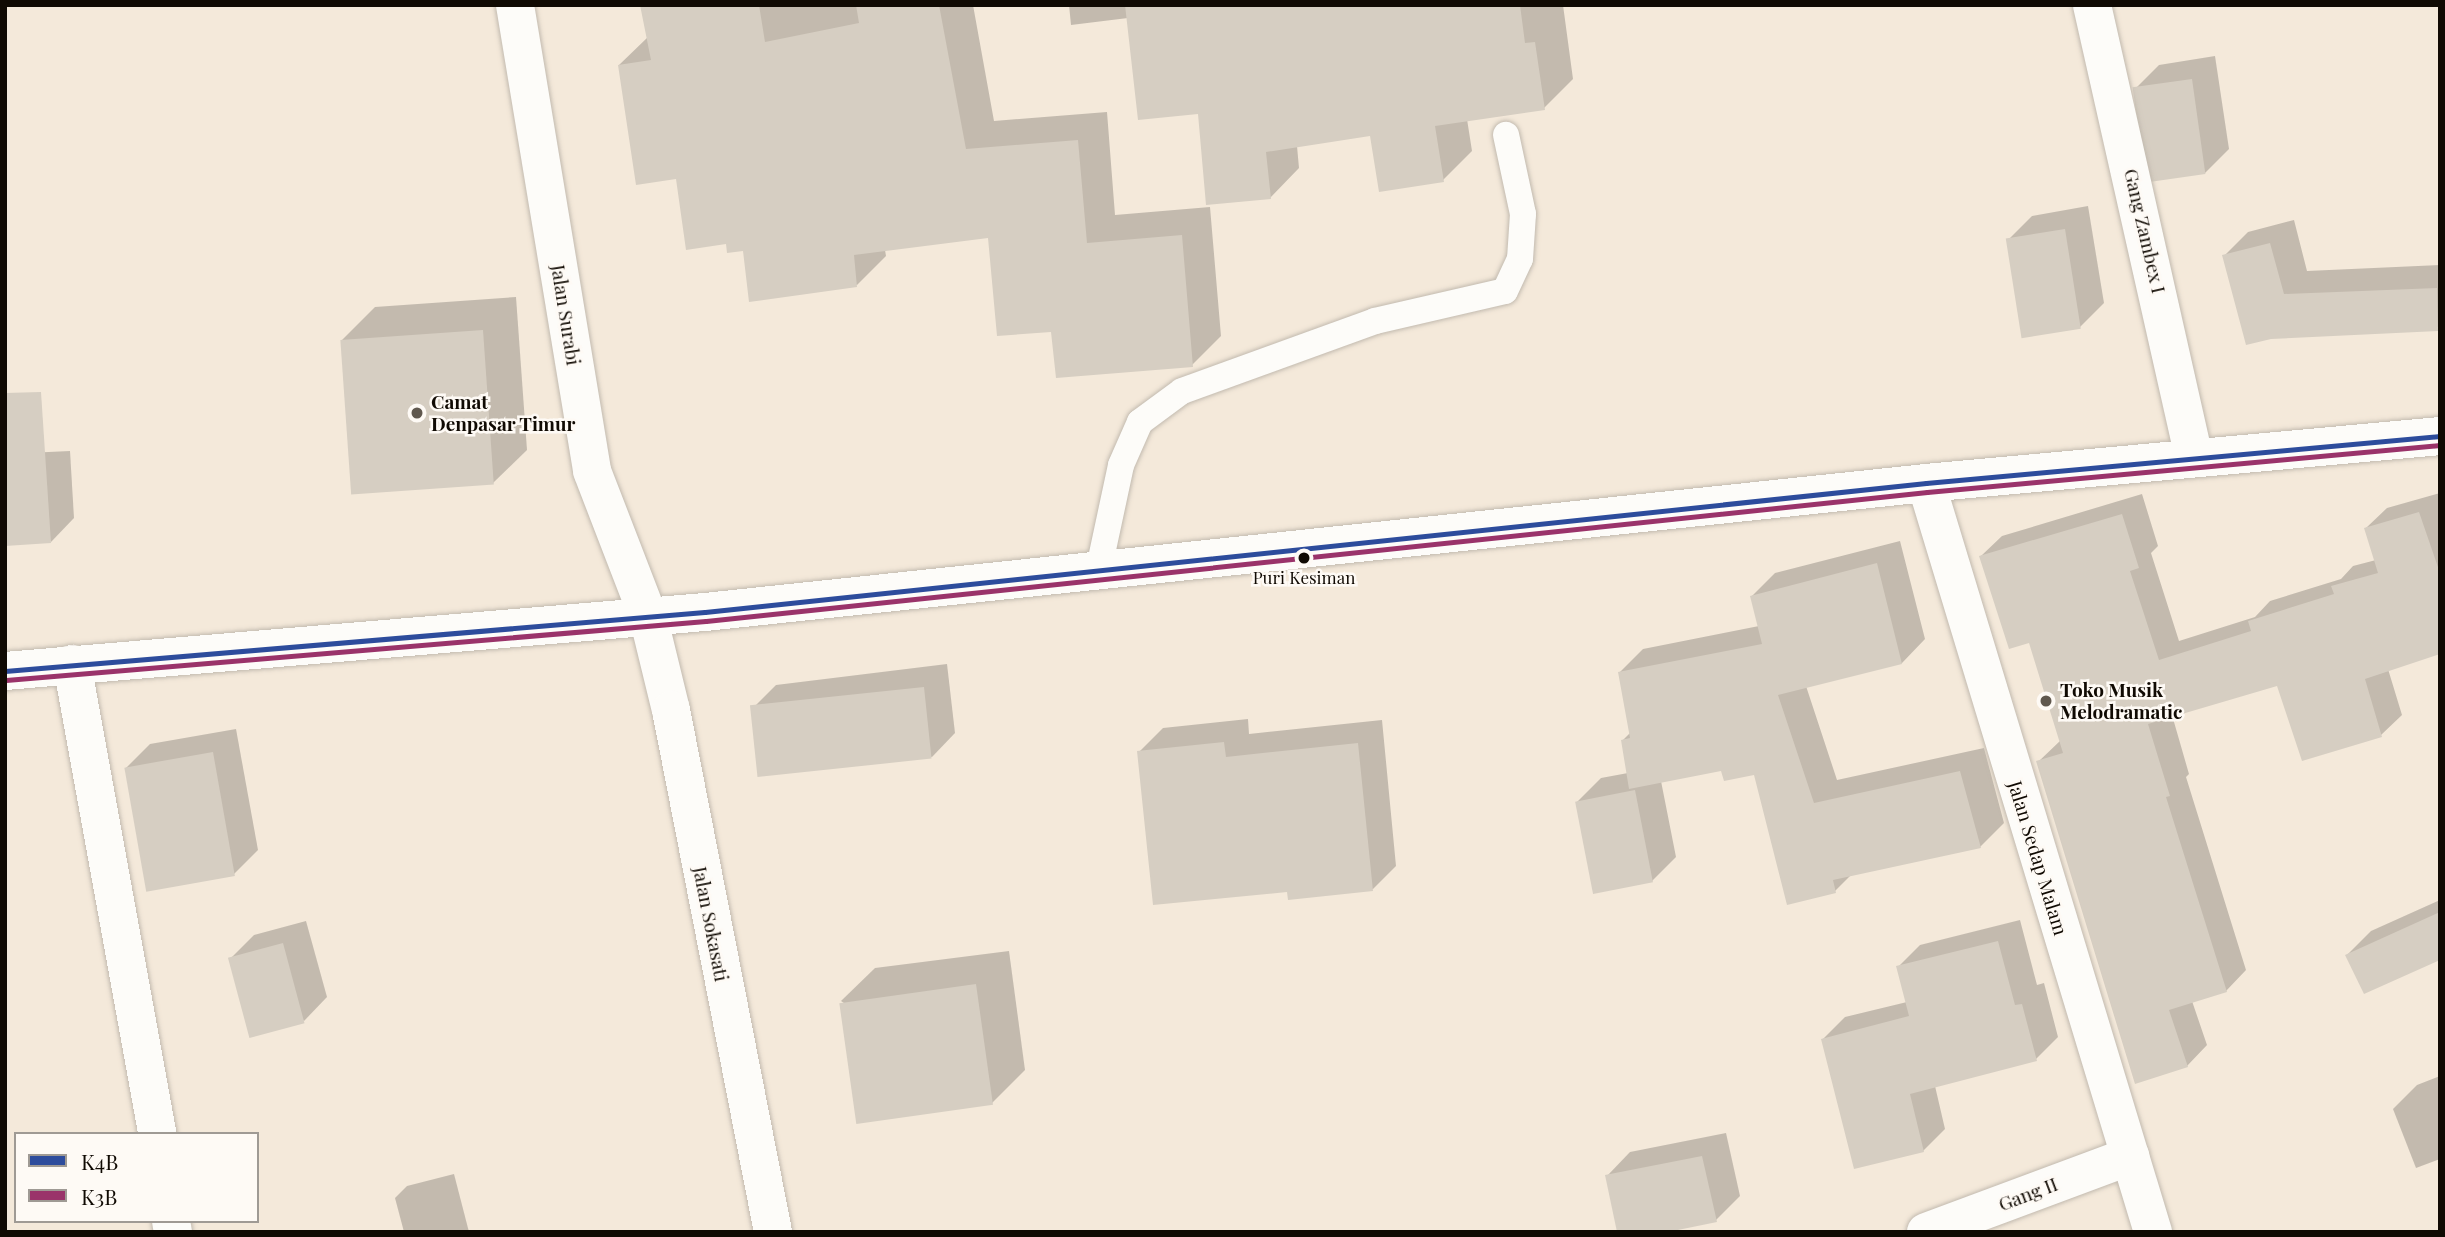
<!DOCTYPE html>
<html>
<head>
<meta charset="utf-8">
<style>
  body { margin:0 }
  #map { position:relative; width:2445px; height:1237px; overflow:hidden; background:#f4e9da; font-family:"Playfair Display",serif }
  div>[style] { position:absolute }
  .shadow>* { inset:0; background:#0003 }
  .building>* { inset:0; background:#d6cec2; transform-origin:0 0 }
  .roads { filter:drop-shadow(0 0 2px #c2baaf) drop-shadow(0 0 2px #c2baaf) }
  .service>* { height:26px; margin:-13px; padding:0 13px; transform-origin:13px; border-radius:13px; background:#fdfcf9 }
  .minor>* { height:38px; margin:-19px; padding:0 19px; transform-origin:19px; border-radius:19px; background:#fdfcf9 }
  .tertiary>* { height:38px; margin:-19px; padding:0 19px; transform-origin:19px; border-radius:19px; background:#fdfcf9 }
  .primary>* { height:38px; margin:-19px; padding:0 19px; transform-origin:19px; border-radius:19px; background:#fdfcf9 }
  .bus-1>* { height:5px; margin:-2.5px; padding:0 2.5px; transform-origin:2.5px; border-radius:2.5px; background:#2d4c9c }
  .bus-2>* { height:5px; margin:-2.5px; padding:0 2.5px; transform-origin:2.5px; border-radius:2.5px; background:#9a336a }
  .dots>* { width:19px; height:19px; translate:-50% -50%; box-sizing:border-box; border:4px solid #fefaf5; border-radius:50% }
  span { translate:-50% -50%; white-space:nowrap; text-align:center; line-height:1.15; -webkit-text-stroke:5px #fefaf5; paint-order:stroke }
  .bus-label { font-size:17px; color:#100a03 }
  .street-label { font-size:19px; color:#100a03 }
  .poi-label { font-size:19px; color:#100a03; font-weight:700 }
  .left { translate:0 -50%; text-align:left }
  .frame { position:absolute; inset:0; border:7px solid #100a03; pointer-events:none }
  .legend { position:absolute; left:14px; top:1132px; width:245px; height:91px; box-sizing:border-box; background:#fefaf5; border:2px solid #9f9a94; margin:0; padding:9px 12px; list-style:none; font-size:21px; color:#100a03 }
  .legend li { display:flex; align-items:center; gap:14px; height:35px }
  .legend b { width:35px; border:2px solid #9f9a94 }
</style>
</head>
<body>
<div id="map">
  <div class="shadow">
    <i style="clip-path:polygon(642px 5px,973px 5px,994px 121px,1107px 112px,1115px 215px,1210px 207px,1221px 336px,1192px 365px,1052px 330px,990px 236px,885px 250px,886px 256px,857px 285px,727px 242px,677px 177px,619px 65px,648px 37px)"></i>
    <i style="clip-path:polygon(1069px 5px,1563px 5px,1573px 79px,1544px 108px,1467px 119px,1472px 151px,1443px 180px,1372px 134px,1297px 146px,1299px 168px,1270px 198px,1128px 18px,1071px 25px)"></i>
    <i style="clip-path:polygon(2215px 56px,2229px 149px,2205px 173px,2135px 89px,2159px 65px)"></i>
    <i style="clip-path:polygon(2088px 206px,2104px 303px,2080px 327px,2008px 240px,2032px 216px)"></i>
    <i style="clip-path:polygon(2294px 220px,2307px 271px,2440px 265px,2440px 327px,2271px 337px,2224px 256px,2248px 232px)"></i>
    <i style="clip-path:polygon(516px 297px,527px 450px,493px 483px,341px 341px,375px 307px)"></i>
    <i style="clip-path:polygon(70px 451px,74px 518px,51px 542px,5px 454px)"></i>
    <i style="clip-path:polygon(2440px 493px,2440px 652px,2388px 669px,2402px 715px,2381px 735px,2278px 683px,2172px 715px,2189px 774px,2186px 777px,2246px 970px,2226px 991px,2192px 1001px,2207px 1045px,2187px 1066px,2038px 762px,2061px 740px,2031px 640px,1981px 556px,2002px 536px,2142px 494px,2158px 546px,2151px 553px,2179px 641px,2255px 617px,2270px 601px,2341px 579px,2353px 566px,2376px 560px,2366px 528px,2387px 508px)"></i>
    <i style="clip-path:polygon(1900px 541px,1925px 639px,1902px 663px,1806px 686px,1837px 780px,1984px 748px,2004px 823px,1980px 847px,1852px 874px,1835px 891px,1755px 773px,1722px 769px,1661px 781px,1676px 857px,1652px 881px,1577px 802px,1601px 778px,1628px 773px,1623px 740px,1631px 732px,1620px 672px,1643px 649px,1759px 626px,1752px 596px,1775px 573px)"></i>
    <i style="clip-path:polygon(947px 664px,955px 733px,932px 757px,752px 709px,776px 685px)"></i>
    <i style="clip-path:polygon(1248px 719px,1249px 734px,1382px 720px,1396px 866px,1373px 889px,1289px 890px,1139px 752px,1163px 728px)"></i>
    <i style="clip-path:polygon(236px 729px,258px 850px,234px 874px,126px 768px,150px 744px)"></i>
    <i style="clip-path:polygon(2440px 900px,2440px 958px,2347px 955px,2371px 931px)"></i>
    <i style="clip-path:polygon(2020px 920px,2037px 985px,2044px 983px,2058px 1037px,2036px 1059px,1935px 1086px,1945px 1129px,1923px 1151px,1823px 1039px,1845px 1017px,1907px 1002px,1898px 967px,1920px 945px)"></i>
    <i style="clip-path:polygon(306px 921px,327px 997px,304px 1021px,230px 959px,254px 935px)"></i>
    <i style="clip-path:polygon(1009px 951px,1025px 1070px,991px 1104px,841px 1001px,875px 968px)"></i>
    <i style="clip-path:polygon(2440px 1076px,2440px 1159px,2416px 1168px,2393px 1109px,2417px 1085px)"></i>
    <i style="clip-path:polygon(1726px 1133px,1740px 1196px,1716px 1220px,1607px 1176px,1630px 1152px)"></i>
    <i style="clip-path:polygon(454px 1174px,469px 1232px,404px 1232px,395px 1198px,407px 1186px)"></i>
  </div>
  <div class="building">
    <i style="clip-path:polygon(640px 5px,759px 5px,765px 42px,859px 23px,856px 5px,939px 5px,966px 149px,1078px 140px,1087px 243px,1182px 235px,1193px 367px,1056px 378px,1051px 332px,997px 336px,988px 238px,854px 255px,857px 287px,749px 302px,743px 251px,727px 253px,726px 244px,686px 250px,676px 179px,636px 185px,618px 65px,651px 60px)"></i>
    <i style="clip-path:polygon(1125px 5px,1520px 5px,1525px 43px,1535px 42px,1545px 110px,1435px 126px,1444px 182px,1379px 192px,1370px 136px,1266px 152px,1271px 199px,1206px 205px,1198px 114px,1138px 120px)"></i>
    <i style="left:2192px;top:79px;width:96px;height:60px;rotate:82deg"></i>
    <i style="left:2065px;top:229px;width:101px;height:60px;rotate:81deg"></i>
    <i style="clip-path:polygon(2270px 243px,2284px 294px,2437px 288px,2438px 331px,2271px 339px,2246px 345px,2222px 255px)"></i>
    <i style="left:483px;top:330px;width:155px;height:143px;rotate:86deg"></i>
    <i style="clip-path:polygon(41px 392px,51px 543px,5px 546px,5px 393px)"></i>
    <i style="clip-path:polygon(2419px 512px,2440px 573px,2440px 654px,2365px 679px,2382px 737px,2302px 761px,2277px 686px,2148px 724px,2170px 796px,2166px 797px,2227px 992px,2169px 1010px,2188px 1067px,2135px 1084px,2036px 761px,2063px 753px,2029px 643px,2009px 649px,1979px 556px,2122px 514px,2139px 568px,2130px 571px,2159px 660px,2251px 631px,2248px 621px,2334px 594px,2331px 586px,2378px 573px,2364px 528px)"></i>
    <i style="clip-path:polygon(1877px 563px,1902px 664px,1778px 695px,1814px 803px,1960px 771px,1981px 848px,1833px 880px,1836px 893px,1787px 905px,1754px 775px,1724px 781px,1721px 771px,1629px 789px,1621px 740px,1630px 738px,1618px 672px,1762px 644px,1750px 596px)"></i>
    <i style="left:924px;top:687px;width:72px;height:175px;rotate:84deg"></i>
    <i style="clip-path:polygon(1224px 742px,1226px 757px,1358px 743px,1373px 891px,1288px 900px,1287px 892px,1153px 905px,1137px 751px)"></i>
    <i style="left:213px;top:752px;width:126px;height:90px;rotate:80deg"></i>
    <i style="left:1635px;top:790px;width:94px;height:61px;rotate:79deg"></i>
    <i style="clip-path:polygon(2440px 912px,2440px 960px,2364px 994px,2345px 955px)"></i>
    <i style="clip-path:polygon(1998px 941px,2015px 1005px,2022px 1004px,2037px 1061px,1910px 1094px,1924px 1152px,1854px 1169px,1821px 1039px,1909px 1016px,1896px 966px)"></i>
    <i style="left:283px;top:943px;width:83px;height:57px;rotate:75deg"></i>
    <i style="left:976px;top:984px;width:122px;height:138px;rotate:82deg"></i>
    <i style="clip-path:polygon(1702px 1156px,1717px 1222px,1668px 1232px,1617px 1232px,1605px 1175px)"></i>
  </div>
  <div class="roads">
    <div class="service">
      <i style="left:1099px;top:568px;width:105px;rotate:-77.9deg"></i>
      <i style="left:1121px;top:465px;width:47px;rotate:-66.2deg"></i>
      <i style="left:1140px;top:422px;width:52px;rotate:-36.4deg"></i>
      <i style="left:1182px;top:391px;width:205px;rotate:-19.9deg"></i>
      <i style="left:1375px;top:321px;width:133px;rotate:-13deg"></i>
      <i style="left:1505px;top:291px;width:35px;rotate:-65deg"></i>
      <i style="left:1520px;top:259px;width:45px;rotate:-86.2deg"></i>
      <i style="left:1523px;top:214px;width:81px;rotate:-102.1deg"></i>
    </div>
    <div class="minor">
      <i style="left:515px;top:5px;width:472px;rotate:80.6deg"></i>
      <i style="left:592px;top:471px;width:155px;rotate:68.9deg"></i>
      <i style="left:648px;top:616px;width:97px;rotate:76.3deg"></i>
      <i style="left:671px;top:710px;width:532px;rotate:78.94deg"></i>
      <i style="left:2092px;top:5px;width:464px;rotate:77.3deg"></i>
      <i style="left:72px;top:664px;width:478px;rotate:79.7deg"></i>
      <i style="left:171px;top:1221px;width:11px;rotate:80deg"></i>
      <i style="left:1926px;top:1232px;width:218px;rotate:-20.4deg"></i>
    </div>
    <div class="tertiary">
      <i style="left:1926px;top:483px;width:783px;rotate:73.14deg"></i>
    </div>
    <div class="primary">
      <i style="left:5px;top:671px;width:702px;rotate:-4.82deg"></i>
      <i style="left:705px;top:612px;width:1228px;rotate:-6.03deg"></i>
      <i style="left:1926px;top:483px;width:516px;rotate:-5.22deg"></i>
    </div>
  </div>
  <div class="bus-1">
    <i style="left:5px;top:671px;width:702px;rotate:-4.82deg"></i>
    <i style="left:705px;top:612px;width:1228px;rotate:-6.03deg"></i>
    <i style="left:1926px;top:483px;width:516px;rotate:-5.22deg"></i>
  </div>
  <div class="bus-2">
    <i style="left:6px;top:680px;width:702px;rotate:-4.82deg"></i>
    <i style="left:706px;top:621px;width:1228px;rotate:-6.03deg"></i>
    <i style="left:1927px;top:492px;width:515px;rotate:-5.23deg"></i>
  </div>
  <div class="dots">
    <i style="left:417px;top:413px;background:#60584e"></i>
    <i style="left:1304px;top:558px;background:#100a03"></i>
    <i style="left:2046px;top:701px;background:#60584e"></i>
  </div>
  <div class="bus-label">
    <span style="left:1304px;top:578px">Puri Kesiman</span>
  </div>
  <div class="street-label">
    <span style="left:2145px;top:231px;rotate:77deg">Gang Zambex I</span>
    <span style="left:566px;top:315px;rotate:81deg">Jalan Surabi</span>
    <span style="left:2038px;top:858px;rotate:73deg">Jalan Sedap Malam</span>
    <span style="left:711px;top:924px;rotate:79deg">Jalan Sokasati</span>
    <span style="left:2028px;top:1194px;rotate:-21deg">Gang II</span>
  </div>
  <div class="poi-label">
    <span class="left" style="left:431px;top:413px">Camat<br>Denpasar Timur</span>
    <span class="left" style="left:2060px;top:701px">Toko Musik<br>Melodramatic</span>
  </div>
  <div class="frame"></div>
  <ul class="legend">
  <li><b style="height:9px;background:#2d4c9c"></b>K4B</li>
  <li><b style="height:9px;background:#9a336a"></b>K3B</li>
  </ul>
</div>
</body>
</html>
